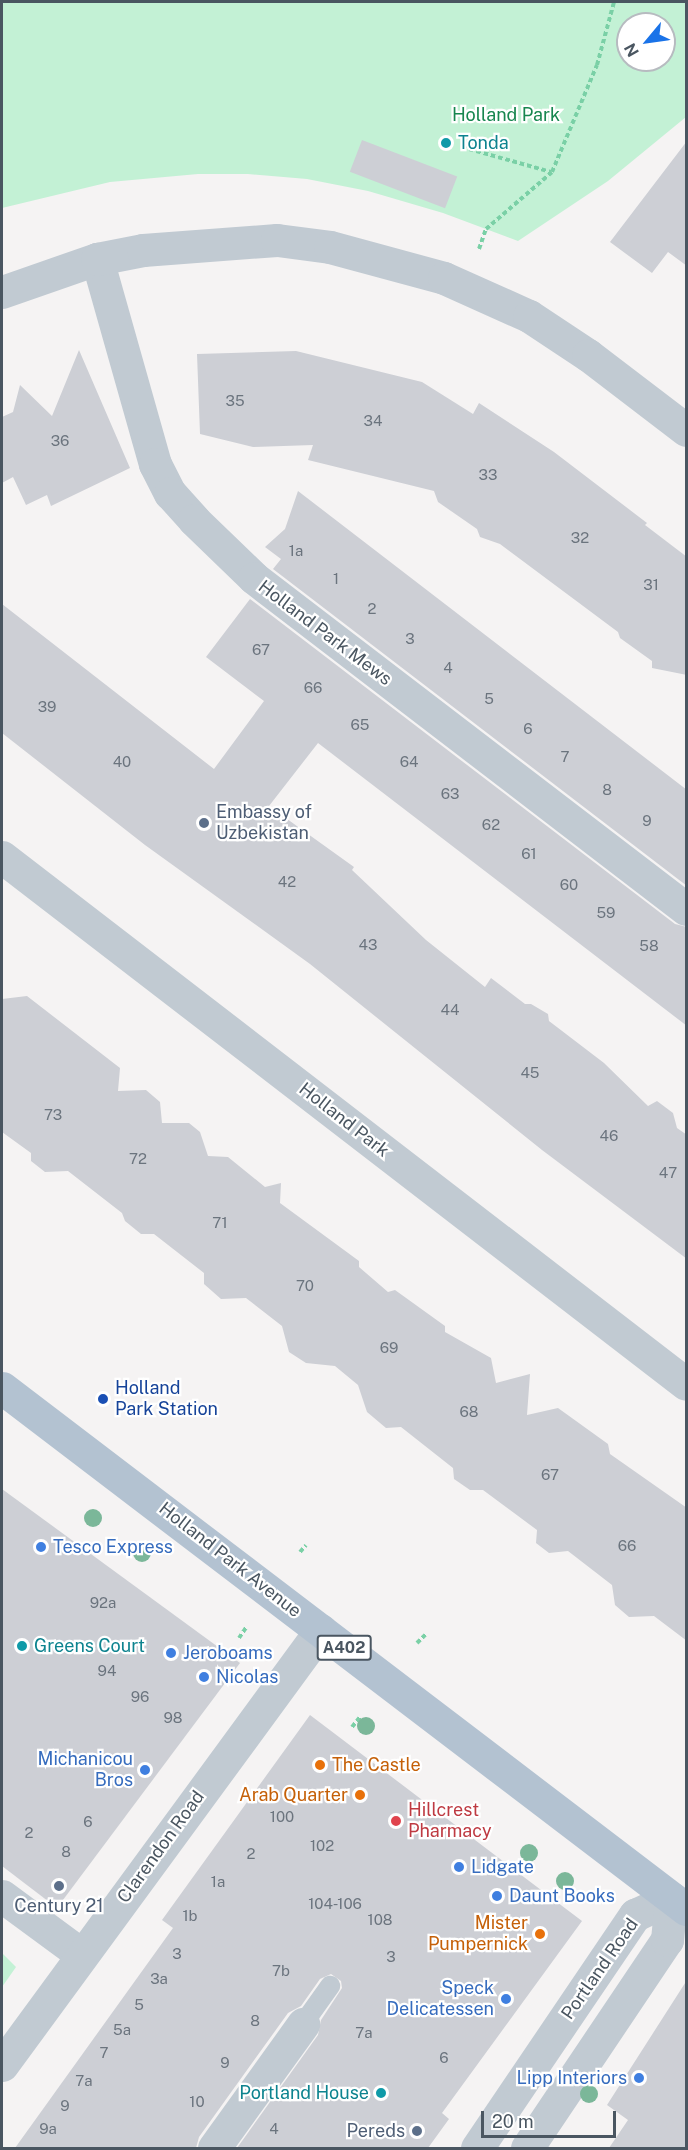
<!DOCTYPE html>
<html>
<head>
<meta charset="utf-8">
<style>
  body { margin:0 }
  #map { position:relative; width:688px; height:2150px; overflow:hidden; background:#f5f3f3; font-family:"Public Sans",sans-serif }
  div>[style] { position:absolute }
  .green>* { inset:0; background:#c3f1d5 }
  .building>* { inset:0; background:#cdcfd5; transform-origin:0 0 }
  .path>* { height:4px; margin-top:-2px; transform-origin:0; background:repeating-linear-gradient(90deg,#7ad0a6 0 4.5px,transparent 0 7.5px) }
  .service>* { height:20px; margin:-10px; padding:0 10px; transform-origin:10px; border-radius:10px; background:#c1cad2 }
  .minor>* { height:33px; margin:-16.5px; padding:0 16.5px; transform-origin:16.5px; border-radius:16.5px; background:#c1cad2 }
  .primary>* { height:33px; margin:-16.5px; padding:0 16.5px; transform-origin:16.5px; border-radius:16.5px; background:#b3c2d1 }
  .trees>* { width:18px; height:18px; margin:-9px; border-radius:50%; background:#7bb799 }
  .dots>* { width:16px; height:16px; translate:-50% -50%; box-sizing:border-box; border:3px solid #fff; border-radius:50% }
  span { translate:-50% -50%; white-space:nowrap; text-align:center; line-height:1.15; -webkit-text-stroke:4.5px #fff; paint-order:stroke }
  .number-label { font-size:15px; color:#6b747e }
  .number-label span { -webkit-text-stroke-width:0 }
  .shield-label span { padding:2px 4px; background:#fff; border:2px solid; border-radius:4px; -webkit-text-stroke-width:0 }
  .shield-label { font-size:16px; color:#4a5661; font-weight:700 }
  .park-label { font-size:18px; color:#17864f }
  .culture-label { font-size:18px; color:#0d838f }
  .left { translate:0 -50%; text-align:left }
  .right { translate:-100% -50%; text-align:right }
  .street-label { font-size:18px; color:#4a5661 }
  .service-label { font-size:18px; color:#4e5e75 }
  .transit-label { font-size:18px; color:#164399 }
  .shop-label { font-size:18px; color:#366cbe }
  .food-label { font-size:18px; color:#c56008 }
  .health-label { font-size:18px; color:#be3a42 }
  .frame { position:absolute; inset:0; border:3px solid #4a5661; pointer-events:none }
  .north { position:absolute; left:616px; top:12px; width:60px; height:60px; box-sizing:border-box; background:#fff; border:2px solid #b7bbc0; border-radius:50%; rotate:241deg; font-size:16px; font-weight:700; line-height:24px; text-align:center; color:#4a5661 }
  .north::after { content:''; display:block; margin:auto; width:21px; height:27px; background:#1a73e8; clip-path:polygon(50% 0,100% 100%,50% 72%,0 100%) }
  .scale { position:absolute; left:481px; top:2111px; width:135px; height:27px; box-sizing:border-box; border:3px solid #4a5661; border-top:0; padding-left:8px; font-size:18px; line-height:21px; white-space:nowrap; color:#4a5661; -webkit-text-stroke:4px #fff; paint-order:stroke }
</style>
</head>
<body>
<div id="map">
  <div class="green">
    <i style="clip-path:polygon(evenodd,2px 2px,686px 2px,686px 117px,608px 181px,518px 241px,443px 213px,368px 191px,307px 179px,248px 174px,198px 174px,110px 182px,2px 208px,2px 2px,628px 24px,664px 24px,664px 60px,628px 60px,628px 24px)"></i>
    <i style="clip-path:polygon(3px 1954px,16px 1967px,2px 1987px,2px 1957px)"></i>
  </div>
  <div class="building">
    <i style="left:362px;top:140px;width:102px;height:34px;rotate:21deg"></i>
    <i style="clip-path:polygon(687px 141px,687px 266px,668px 252px,652px 273px,610px 242px)"></i>
    <i style="clip-path:polygon(79px 350px,130px 468px,51px 506px,47px 495px,26px 505px,13px 477px,2px 483px,2px 417px,13px 412px,20px 385px,52px 416px)"></i>
    <i style="clip-path:polygon(296px 351px,422px 382px,473px 414px,479px 403px,554px 452px,647px 523px,645px 525px,687px 557px,687px 675px,652px 668px,652px 661px,620px 638px,618px 632px,500px 544px,480px 537px,477px 529px,438px 502px,434px 491px,308px 460px,313px 445px,253px 447px,200px 434px,197px 354px)"></i>
    <i style="clip-path:polygon(298px 491px,687px 790px,687px 886px,273px 569px,281px 559px,265px 547px,285px 529px)"></i>
    <i style="clip-path:polygon(250px 599px,675px 924px,687px 927px,687px 1026px,318px 743px,269px 806px,354px 867px,352px 870px,426px 940px,485px 987px,491px 978px,525px 1004px,531px 1004px,548px 1014px,549px 1021px,604px 1063px,648px 1106px,657px 1101px,673px 1113px,677px 1128px,687px 1135px,687px 1259px,542px 1150px,310px 964px,145px 845px,2px 733px,2px 604px,214px 769px,264px 701px,206px 657px)"></i>
    <i style="clip-path:polygon(27px 996px,120px 1068px,118px 1091px,146px 1090px,160px 1102px,162px 1123px,189px 1123px,200px 1132px,208px 1156px,228px 1157px,265px 1187px,281px 1183px,280px 1203px,359px 1261px,359px 1267px,388px 1292px,395px 1290px,445px 1326px,445px 1332px,491px 1358px,496px 1383px,530px 1374px,527px 1415px,558px 1408px,608px 1444px,610px 1454px,687px 1508px,687px 1641px,654px 1616px,629px 1617px,615px 1605px,612px 1585px,568px 1551px,549px 1553px,536px 1543px,537px 1530px,483px 1490px,470px 1490px,454px 1479px,453px 1468px,401px 1427px,386px 1428px,367px 1412px,358px 1385px,335px 1366px,306px 1363px,289px 1352px,282px 1326px,246px 1298px,221px 1299px,204px 1284px,204px 1273px,154px 1234px,141px 1234px,125px 1221px,122px 1213px,68px 1171px,45px 1172px,31px 1161px,31px 1153px,2px 1132px,2px 999px)"></i>
    <i style="clip-path:polygon(2px 1489px,240px 1663px,57px 1908px,2px 1866px)"></i>
    <i style="clip-path:polygon(310px 1715px,582px 1921px,442px 2113px,449px 2119px,428px 2148px,237px 2148px,318px 2035px,321px 2020px,342px 1988px,341px 1981px,331px 1974px,320px 1979px,301px 2006px,288px 2013px,199px 2137px,196px 2148px,15px 2148px,173px 1928px,162px 1920px)"></i>
    <i style="clip-path:polygon(687px 1980px,687px 2148px,609px 2148px,628px 2120px,607px 2105px)"></i>
  </div>
  <div class="path">
    <i style="left:462px;top:147px;width:92px;rotate:15.7deg"></i>
    <i style="left:479px;top:249px;width:21px;rotate:-71deg"></i>
    <i style="left:486px;top:229px;width:87px;rotate:-40.8deg"></i>
    <i style="left:552px;top:172px;width:116px;rotate:-67.2deg"></i>
    <i style="left:597px;top:65px;width:65px;rotate:-74.9deg"></i>
    <i style="left:300px;top:1552px;width:9px;rotate:-49deg"></i>
    <i style="left:239px;top:1638px;width:14px;rotate:-56deg"></i>
    <i style="left:417px;top:1643px;width:13px;rotate:-45deg"></i>
    <i style="left:352px;top:1727px;width:14px;rotate:-51deg"></i>
  </div>
  <div class="service">
    <i style="left:303px;top:2024px;width:47px;rotate:-54.6deg"></i>
  </div>
  <div class="minor">
    <i style="left:97px;top:259px;width:213px;rotate:74.2deg"></i>
    <i style="left:155px;top:464px;width:33px;rotate:63deg"></i>
    <i style="left:170px;top:493px;width:36px;rotate:48deg"></i>
    <i style="left:194px;top:520px;width:83px;rotate:44deg"></i>
    <i style="left:254px;top:578px;width:544px;rotate:37.46deg"></i>
    <i style="left:2px;top:292px;width:101px;rotate:-19.2deg"></i>
    <i style="left:97px;top:259px;width:47px;rotate:-11.1deg"></i>
    <i style="left:143px;top:250px;width:134px;rotate:-4.3deg"></i>
    <i style="left:277px;top:240px;width:53px;rotate:7.5deg"></i>
    <i style="left:330px;top:247px;width:118px;rotate:15.2deg"></i>
    <i style="left:444px;top:278px;width:93px;rotate:24.1deg"></i>
    <i style="left:529px;top:316px;width:71px;rotate:33.5deg"></i>
    <i style="left:588px;top:355px;width:123px;rotate:37.4deg"></i>
    <i style="left:2px;top:857px;width:863px;rotate:37.61deg"></i>
    <i style="left:2px;top:1896px;width:99px;rotate:36.4deg"></i>
    <i style="left:2px;top:2065px;width:539px;rotate:-53.75deg"></i>
    <i style="left:214px;top:2148px;width:153px;rotate:-54.3deg"></i>
    <i style="left:477px;top:2148px;width:282px;rotate:-55.9deg"></i>
    <i style="left:635px;top:1915px;width:40px;rotate:-25deg"></i>
    <i style="left:527px;top:2148px;width:251px;rotate:-56.1deg"></i>
    <i style="left:667px;top:1940px;width:42px;rotate:-84.6deg"></i>
  </div>
  <div class="primary">
    <i style="left:2px;top:1388px;width:860px;rotate:37.3deg"></i>
  </div>
  <div class="trees">
    <i style="left:93px;top:1518px"></i>
    <i style="left:142px;top:1553px"></i>
    <i style="left:366px;top:1726px"></i>
    <i style="left:529px;top:1853px"></i>
    <i style="left:565px;top:1881px"></i>
    <i style="left:589px;top:2094px"></i>
  </div>
  <div class="dots">
    <i style="left:446px;top:143px;background:#0f9aa8"></i>
    <i style="left:204px;top:823px;background:#5c6f8a"></i>
    <i style="left:103px;top:1399px;background:#1a4fb4"></i>
    <i style="left:41px;top:1547px;background:#3f7fe0"></i>
    <i style="left:22px;top:1646px;background:#0f9aa8"></i>
    <i style="left:171px;top:1653px;background:#3f7fe0"></i>
    <i style="left:204px;top:1677px;background:#3f7fe0"></i>
    <i style="left:320px;top:1765px;background:#e8710a"></i>
    <i style="left:145px;top:1770px;background:#3f7fe0"></i>
    <i style="left:360px;top:1795px;background:#e8710a"></i>
    <i style="left:396px;top:1821px;background:#e0444e"></i>
    <i style="left:459px;top:1867px;background:#3f7fe0"></i>
    <i style="left:59px;top:1886px;background:#5c6f8a"></i>
    <i style="left:497px;top:1896px;background:#3f7fe0"></i>
    <i style="left:540px;top:1934px;background:#e8710a"></i>
    <i style="left:506px;top:1999px;background:#3f7fe0"></i>
    <i style="left:639px;top:2078px;background:#3f7fe0"></i>
    <i style="left:381px;top:2093px;background:#0f9aa8"></i>
    <i style="left:417px;top:2131px;background:#5c6f8a"></i>
  </div>
  <div class="number-label">
    <span style="left:235px;top:401px">35</span>
    <span style="left:373px;top:421px">34</span>
    <span style="left:60px;top:441px">36</span>
    <span style="left:488px;top:475px">33</span>
    <span style="left:580px;top:538px">32</span>
    <span style="left:296px;top:551px">1a</span>
    <span style="left:336px;top:579px">1</span>
    <span style="left:651px;top:585px">31</span>
    <span style="left:372px;top:609px">2</span>
    <span style="left:410px;top:639px">3</span>
    <span style="left:261px;top:650px">67</span>
    <span style="left:448px;top:668px">4</span>
    <span style="left:313px;top:688px">66</span>
    <span style="left:489px;top:699px">5</span>
    <span style="left:47px;top:707px">39</span>
    <span style="left:360px;top:725px">65</span>
    <span style="left:528px;top:729px">6</span>
    <span style="left:565px;top:757px">7</span>
    <span style="left:122px;top:762px">40</span>
    <span style="left:409px;top:762px">64</span>
    <span style="left:607px;top:790px">8</span>
    <span style="left:450px;top:794px">63</span>
    <span style="left:647px;top:821px">9</span>
    <span style="left:491px;top:825px">62</span>
    <span style="left:529px;top:854px">61</span>
    <span style="left:287px;top:882px">42</span>
    <span style="left:569px;top:885px">60</span>
    <span style="left:606px;top:913px">59</span>
    <span style="left:368px;top:945px">43</span>
    <span style="left:649px;top:946px">58</span>
    <span style="left:450px;top:1010px">44</span>
    <span style="left:530px;top:1073px">45</span>
    <span style="left:53px;top:1115px">73</span>
    <span style="left:609px;top:1136px">46</span>
    <span style="left:138px;top:1159px">72</span>
    <span style="left:668px;top:1173px">47</span>
    <span style="left:220px;top:1223px">71</span>
    <span style="left:305px;top:1286px">70</span>
    <span style="left:389px;top:1348px">69</span>
    <span style="left:469px;top:1412px">68</span>
    <span style="left:550px;top:1475px">67</span>
    <span style="left:627px;top:1546px">66</span>
    <span style="left:103px;top:1603px">92a</span>
    <span style="left:107px;top:1671px">94</span>
    <span style="left:140px;top:1697px">96</span>
    <span style="left:173px;top:1718px">98</span>
    <span style="left:282px;top:1817px">100</span>
    <span style="left:88px;top:1822px">6</span>
    <span style="left:29px;top:1833px">2</span>
    <span style="left:322px;top:1846px">102</span>
    <span style="left:66px;top:1852px">8</span>
    <span style="left:251px;top:1854px">2</span>
    <span style="left:218px;top:1882px">1a</span>
    <span style="left:335px;top:1904px">104-106</span>
    <span style="left:190px;top:1916px">1b</span>
    <span style="left:380px;top:1920px">108</span>
    <span style="left:177px;top:1954px">3</span>
    <span style="left:391px;top:1957px">3</span>
    <span style="left:281px;top:1971px">7b</span>
    <span style="left:159px;top:1979px">3a</span>
    <span style="left:139px;top:2005px">5</span>
    <span style="left:255px;top:2021px">8</span>
    <span style="left:122px;top:2030px">5a</span>
    <span style="left:364px;top:2033px">7a</span>
    <span style="left:104px;top:2053px">7</span>
    <span style="left:444px;top:2058px">6</span>
    <span style="left:225px;top:2063px">9</span>
    <span style="left:84px;top:2081px">7a</span>
    <span style="left:197px;top:2102px">10</span>
    <span style="left:65px;top:2106px">9</span>
    <span style="left:48px;top:2129px">9a</span>
    <span style="left:274px;top:2129px">4</span>
  </div>
  <div class="shield-label">
    <span style="left:344px;top:1648px">A402</span>
  </div>
  <div class="park-label">
    <span style="left:506px;top:115px">Holland Park</span>
  </div>
  <div class="culture-label">
    <span class="left" style="left:458px;top:143px">Tonda</span>
    <span class="left" style="left:34px;top:1646px">Greens Court</span>
    <span class="right" style="left:369px;top:2093px">Portland House</span>
  </div>
  <div class="street-label">
    <span style="left:325px;top:633px;rotate:37deg">Holland Park Mews</span>
    <span style="left:344px;top:1120px;rotate:38deg">Holland Park</span>
    <span style="left:230px;top:1560px;rotate:38deg">Holland Park Avenue</span>
    <span style="left:161px;top:1847px;rotate:-54deg">Clarendon Road</span>
    <span style="left:600px;top:1969px;rotate:-55deg">Portland Road</span>
  </div>
  <div class="service-label">
    <span class="left" style="left:216px;top:823px">Embassy of<br>Uzbekistan</span>
    <span style="left:59px;top:1906px">Century 21</span>
    <span class="right" style="left:405px;top:2131px">Pereds</span>
  </div>
  <div class="transit-label">
    <span class="left" style="left:115px;top:1399px">Holland<br>Park Station</span>
  </div>
  <div class="shop-label">
    <span class="left" style="left:53px;top:1547px">Tesco Express</span>
    <span class="left" style="left:183px;top:1653px">Jeroboams</span>
    <span class="left" style="left:216px;top:1677px">Nicolas</span>
    <span class="right" style="left:133px;top:1770px">Michanicou<br>Bros</span>
    <span class="left" style="left:471px;top:1867px">Lidgate</span>
    <span class="left" style="left:509px;top:1896px">Daunt Books</span>
    <span class="right" style="left:494px;top:1999px">Speck<br>Delicatessen</span>
    <span class="right" style="left:627px;top:2078px">Lipp Interiors</span>
  </div>
  <div class="food-label">
    <span class="left" style="left:332px;top:1765px">The Castle</span>
    <span class="right" style="left:348px;top:1795px">Arab Quarter</span>
    <span class="right" style="left:528px;top:1934px">Mister<br>Pumpernick</span>
  </div>
  <div class="health-label">
    <span class="left" style="left:408px;top:1821px">Hillcrest<br>Pharmacy</span>
  </div>
  <div class="frame"></div>
  <div class="north">N</div>
  <div class="scale">20 m</div>
</div>
</body>
</html>
